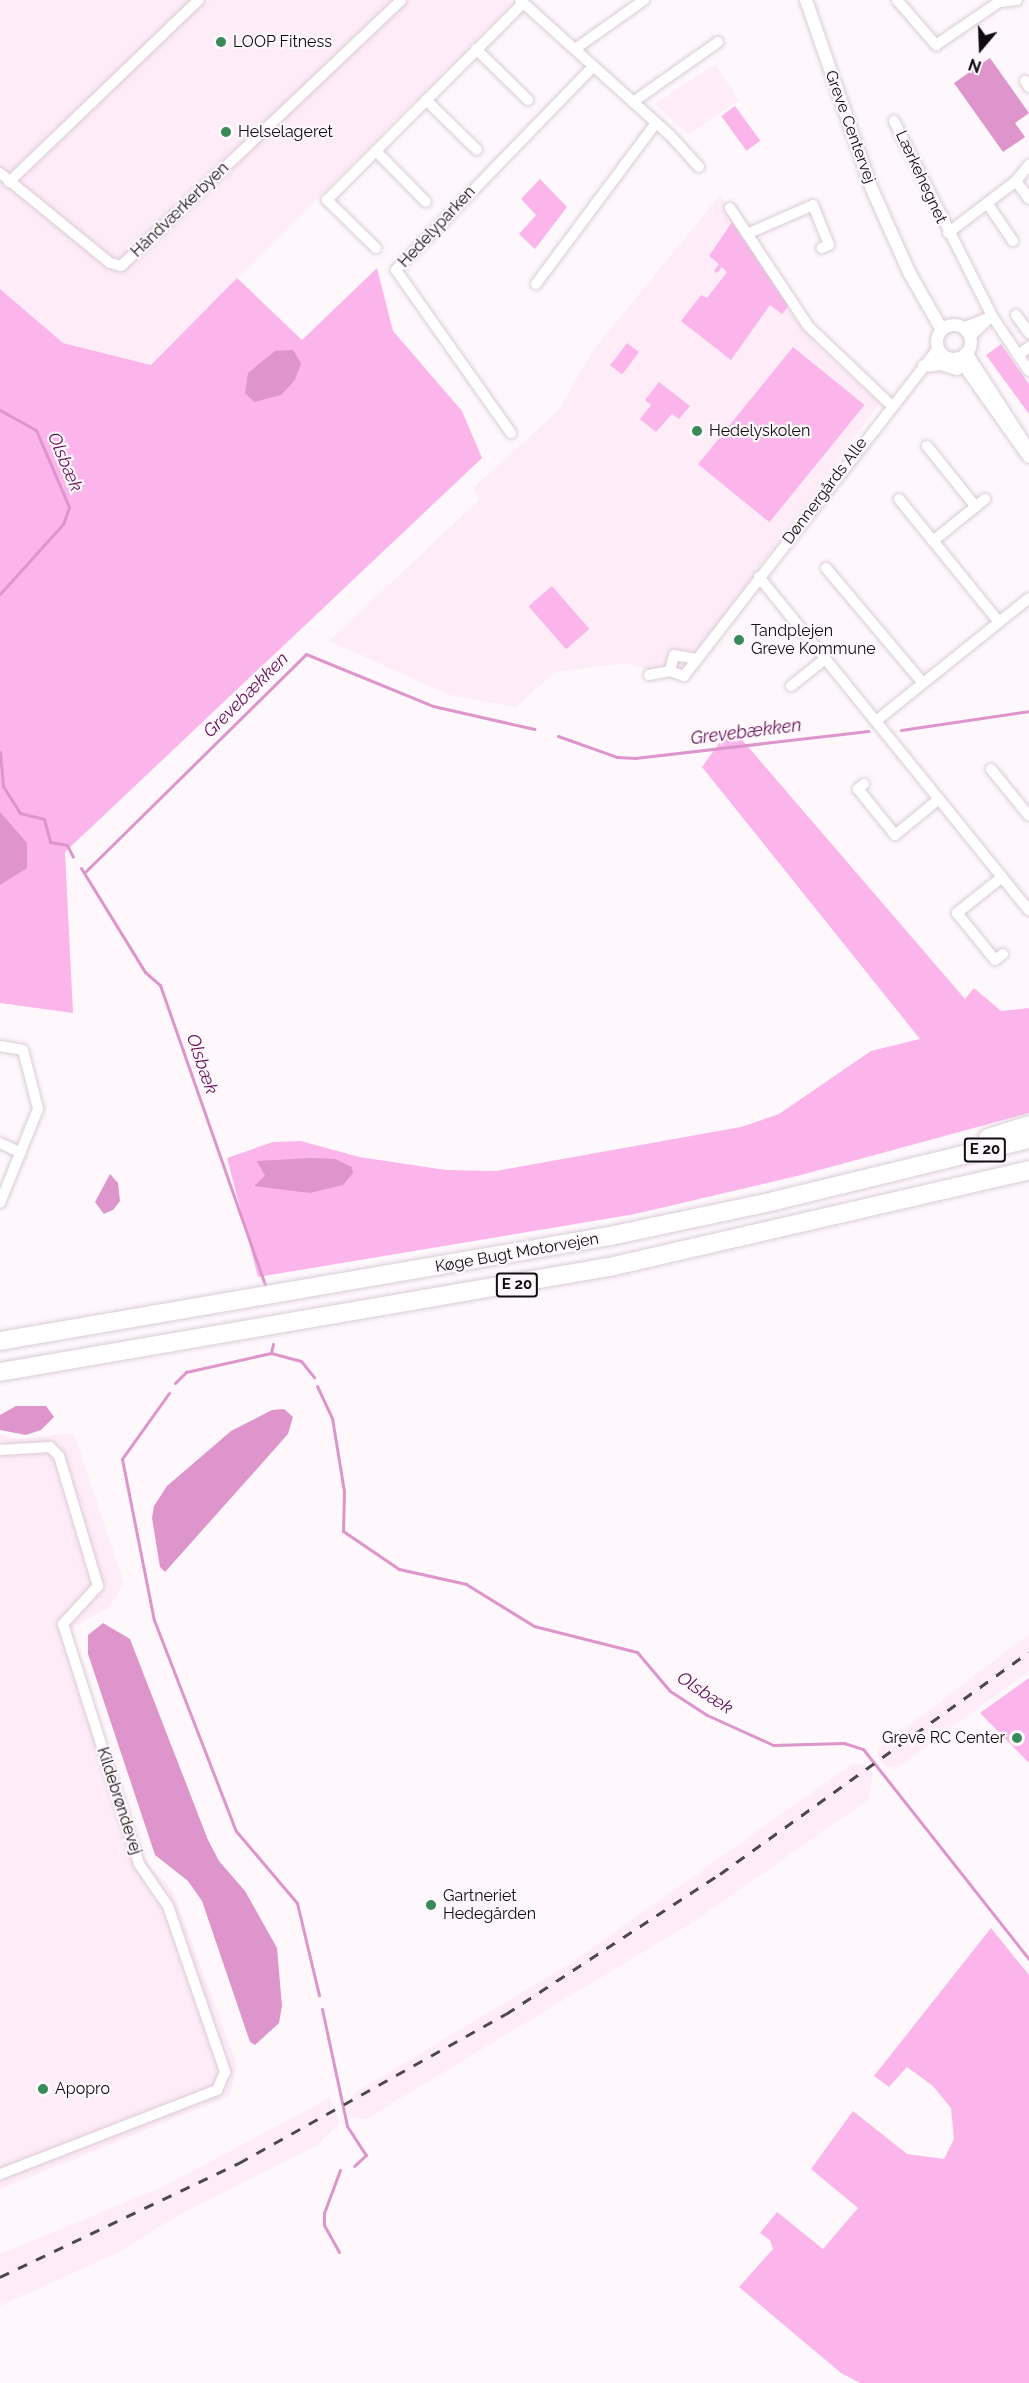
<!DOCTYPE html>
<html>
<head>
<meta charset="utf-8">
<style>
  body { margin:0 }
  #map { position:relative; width:1029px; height:2383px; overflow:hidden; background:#fef8fc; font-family:Raleway,sans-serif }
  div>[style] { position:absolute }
  .built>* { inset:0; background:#feecf9 }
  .green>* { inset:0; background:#fcb5ea; transform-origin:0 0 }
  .water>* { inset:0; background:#dd95cc }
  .stream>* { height:3px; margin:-1.5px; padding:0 1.5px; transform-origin:1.5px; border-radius:1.5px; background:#dd95cc }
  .roads { filter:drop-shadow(0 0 2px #dbccd7) drop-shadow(0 0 2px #dbccd7) }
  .minor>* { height:10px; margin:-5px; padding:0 5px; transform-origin:5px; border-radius:5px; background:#fff }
  .tertiary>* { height:12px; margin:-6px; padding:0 6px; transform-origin:6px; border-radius:6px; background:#fff }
  .tertiary>.ring { margin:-6px; padding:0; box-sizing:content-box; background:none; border:12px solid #fff; border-radius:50% }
  .motorway>* { height:18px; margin:-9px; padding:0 9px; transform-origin:9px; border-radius:9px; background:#fff }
  .rail>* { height:3px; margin-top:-1.5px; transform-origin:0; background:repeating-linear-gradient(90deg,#4c474a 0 10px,transparent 0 20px) }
  .dots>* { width:16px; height:16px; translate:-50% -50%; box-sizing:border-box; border:3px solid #fef8fc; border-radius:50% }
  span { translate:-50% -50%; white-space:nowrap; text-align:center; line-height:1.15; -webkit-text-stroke:4.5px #fef8fc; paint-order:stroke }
  .shield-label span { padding:2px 4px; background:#fef8fc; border:2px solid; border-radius:4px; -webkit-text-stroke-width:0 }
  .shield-label { font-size:15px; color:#110c0f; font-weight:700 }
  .poi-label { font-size:16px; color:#110c0f }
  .left { translate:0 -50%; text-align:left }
  .right { translate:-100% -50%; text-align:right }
  .street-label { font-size:16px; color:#110c0f }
  .water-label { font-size:18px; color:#651158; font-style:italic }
  .north { position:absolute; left:951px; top:18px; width:60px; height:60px; -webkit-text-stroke:4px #fef8fc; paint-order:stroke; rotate:199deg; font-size:16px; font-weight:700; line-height:24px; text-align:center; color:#110c0f }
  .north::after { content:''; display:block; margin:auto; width:21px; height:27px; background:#110c0f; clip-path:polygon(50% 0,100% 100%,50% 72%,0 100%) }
</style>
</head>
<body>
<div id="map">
  <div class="built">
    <i style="clip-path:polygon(0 0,509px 0,512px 3px,151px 365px,63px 343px,0 289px)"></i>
    <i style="clip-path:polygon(715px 64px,739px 100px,688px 135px,655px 104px)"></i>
    <i style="clip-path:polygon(720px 195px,798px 323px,823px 352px,880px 403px,677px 679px,625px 663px,555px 672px,516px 707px,449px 695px,329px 641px,480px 499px,473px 488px,559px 410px,591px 353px)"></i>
    <i style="clip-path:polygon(74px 1433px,124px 1583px,109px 1608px,76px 1625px,71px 1633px,145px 1861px,172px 1890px,237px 2064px,230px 2096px,0 2189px,0 1434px,16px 1439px)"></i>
    <i style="clip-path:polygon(1029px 1634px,1029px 1671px,897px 1768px,885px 1766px,878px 1756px,879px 1748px)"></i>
    <i style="clip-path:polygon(852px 1764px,866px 1765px,873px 1774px,868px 1800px,695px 1921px,366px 2119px,350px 2117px,347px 2104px,356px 2092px,571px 1963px)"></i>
    <i style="clip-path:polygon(329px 2098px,340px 2123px,316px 2146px,179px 2215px,121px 2251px,0 2306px,0 2254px,165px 2186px)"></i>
  </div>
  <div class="green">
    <i style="left:735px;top:106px;width:43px;height:17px;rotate:54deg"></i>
    <i style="clip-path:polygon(540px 179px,567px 207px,535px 249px,519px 234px,536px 215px,521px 199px)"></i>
    <i style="clip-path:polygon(732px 222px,789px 306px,782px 314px,770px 305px,731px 360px,681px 321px,701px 295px,707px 298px,727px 272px,722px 267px,717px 273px,714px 271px,719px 264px,709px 256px)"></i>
    <i style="clip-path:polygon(377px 268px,393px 331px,462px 411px,482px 458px,65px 852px,73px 1013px,0 1003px,0 289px,63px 343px,151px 365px,237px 278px,302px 340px)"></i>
    <i style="left:627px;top:343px;width:15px;height:28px;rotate:37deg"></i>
    <i style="clip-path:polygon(1001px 344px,1029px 384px,1029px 414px,986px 355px)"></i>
    <i style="left:793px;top:347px;width:92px;height:151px;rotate:39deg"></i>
    <i style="clip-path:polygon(659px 382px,690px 406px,679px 419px,672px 414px,656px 432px,640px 419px,651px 405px,645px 400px)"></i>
    <i style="left:552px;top:586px;width:57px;height:31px;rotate:49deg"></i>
    <i style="clip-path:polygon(731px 727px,965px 999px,974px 988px,1001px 1011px,1029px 1008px,1029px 1113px,801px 1175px,635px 1214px,258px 1277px,227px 1158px,273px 1142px,301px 1141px,359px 1157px,446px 1170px,496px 1171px,741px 1127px,779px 1114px,871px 1051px,920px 1039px,702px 767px)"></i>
    <i style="clip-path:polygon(1029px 1678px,1029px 1763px,980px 1713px)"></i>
    <i style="clip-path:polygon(991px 1928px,1029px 1975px,1029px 2383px,860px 2383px,841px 2373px,739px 2287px,773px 2249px,770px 2240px,760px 2233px,777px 2212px,823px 2249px,858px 2208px,811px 2169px,853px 2111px,907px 2154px,944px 2159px,954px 2139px,951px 2108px,933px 2086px,907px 2067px,889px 2087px,874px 2076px)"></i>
  </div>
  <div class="water">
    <i style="clip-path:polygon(990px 58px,1029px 113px,1015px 123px,1025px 137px,1003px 152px,954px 83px)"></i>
    <i style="clip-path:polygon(293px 350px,301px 363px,295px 380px,281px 395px,254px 402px,245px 393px,248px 373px,275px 351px)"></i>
    <i style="clip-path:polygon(0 812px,27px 843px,27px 868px,0 885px)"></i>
    <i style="clip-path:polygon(312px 1158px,335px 1159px,352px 1167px,353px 1173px,343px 1185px,310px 1193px,254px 1186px,265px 1176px,257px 1161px)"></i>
    <i style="clip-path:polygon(110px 1174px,118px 1183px,120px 1201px,113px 1210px,104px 1214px,95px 1202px)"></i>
    <i style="clip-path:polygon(16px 1406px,46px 1406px,54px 1417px,41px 1430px,26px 1435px,0 1430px,0 1415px)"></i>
    <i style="clip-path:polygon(284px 1409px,293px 1417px,288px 1434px,165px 1572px,160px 1567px,152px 1518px,154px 1506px,167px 1486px,231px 1431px,272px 1410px)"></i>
    <i style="clip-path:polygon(103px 1623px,130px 1639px,208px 1840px,219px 1861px,245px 1891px,277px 1948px,282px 2006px,279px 2023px,255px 2045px,250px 2042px,202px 1901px,188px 1881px,155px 1855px,88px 1654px,88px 1635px)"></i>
  </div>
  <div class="stream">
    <i style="left:0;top:410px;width:41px;rotate:29.1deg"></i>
    <i style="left:36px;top:430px;width:84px;rotate:66.8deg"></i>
    <i style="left:69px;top:507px;width:18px;rotate:109deg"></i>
    <i style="left:63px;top:524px;width:94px;rotate:132deg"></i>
    <i style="left:901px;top:730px;width:129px;rotate:-8.4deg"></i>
    <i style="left:558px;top:736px;width:63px;rotate:19.6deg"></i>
    <i style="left:617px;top:757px;width:18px;rotate:3deg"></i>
    <i style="left:635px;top:758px;width:235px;rotate:-6.6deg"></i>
    <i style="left:0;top:752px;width:34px;rotate:85deg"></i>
    <i style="left:3px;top:786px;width:32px;rotate:58deg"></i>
    <i style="left:20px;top:813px;width:25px;rotate:14deg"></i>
    <i style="left:44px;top:819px;width:24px;rotate:75deg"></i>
    <i style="left:50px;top:842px;width:17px;rotate:10deg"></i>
    <i style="left:67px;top:845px;width:13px;rotate:63deg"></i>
    <i style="left:81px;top:868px;width:122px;rotate:58.4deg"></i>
    <i style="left:145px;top:972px;width:20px;rotate:41deg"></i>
    <i style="left:160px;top:985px;width:318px;rotate:70.7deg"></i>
    <i style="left:85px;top:872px;width:310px;rotate:-44.6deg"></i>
    <i style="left:306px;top:654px;width:137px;rotate:22.3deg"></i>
    <i style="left:433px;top:706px;width:104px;rotate:12.8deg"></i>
    <i style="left:273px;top:1344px;width:9px;rotate:103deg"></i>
    <i style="left:271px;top:1353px;width:31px;rotate:15deg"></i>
    <i style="left:301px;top:1361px;width:21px;rotate:51deg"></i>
    <i style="left:175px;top:1383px;width:16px;rotate:-45deg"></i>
    <i style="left:186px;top:1372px;width:87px;rotate:-12.6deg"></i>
    <i style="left:317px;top:1386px;width:35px;rotate:65deg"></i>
    <i style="left:332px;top:1418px;width:74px;rotate:80.7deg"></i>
    <i style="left:344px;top:1491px;width:40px;rotate:91.4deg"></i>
    <i style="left:343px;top:1531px;width:68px;rotate:34.2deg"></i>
    <i style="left:399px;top:1569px;width:69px;rotate:12.6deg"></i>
    <i style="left:466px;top:1584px;width:80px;rotate:31.7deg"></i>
    <i style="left:534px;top:1626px;width:106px;rotate:14.2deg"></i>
    <i style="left:637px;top:1652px;width:51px;rotate:49.8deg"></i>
    <i style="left:670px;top:1691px;width:44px;rotate:33deg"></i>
    <i style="left:707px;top:1715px;width:72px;rotate:24.4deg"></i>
    <i style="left:773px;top:1745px;width:71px;rotate:-1.6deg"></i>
    <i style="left:844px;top:1743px;width:20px;rotate:18deg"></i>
    <i style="left:863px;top:1749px;width:268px;rotate:51.7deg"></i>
    <i style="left:169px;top:1393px;width:81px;rotate:125.5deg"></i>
    <i style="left:122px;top:1459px;width:164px;rotate:78.8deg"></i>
    <i style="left:154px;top:1620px;width:226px;rotate:68.8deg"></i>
    <i style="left:236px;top:1831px;width:94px;rotate:49.7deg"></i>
    <i style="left:297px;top:1903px;width:95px;rotate:76.6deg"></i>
    <i style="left:322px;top:2009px;width:120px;rotate:77.9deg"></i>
    <i style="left:347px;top:2126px;width:35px;rotate:57deg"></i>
    <i style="left:366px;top:2155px;width:16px;rotate:137deg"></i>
    <i style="left:339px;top:2252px;width:31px;rotate:-119deg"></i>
    <i style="left:324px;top:2225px;width:12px;rotate:-90deg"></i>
    <i style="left:324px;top:2213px;width:46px;rotate:-69.6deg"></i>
  </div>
  <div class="roads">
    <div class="minor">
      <i style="left:520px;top:0;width:202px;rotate:42deg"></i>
      <i style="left:670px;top:135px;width:43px;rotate:47.8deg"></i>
      <i style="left:897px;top:0;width:60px;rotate:49.1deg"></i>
      <i style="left:936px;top:45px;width:76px;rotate:-34.3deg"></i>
      <i style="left:999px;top:2px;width:18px;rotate:-6deg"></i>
      <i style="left:476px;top:49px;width:73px;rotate:44.4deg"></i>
      <i style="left:575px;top:49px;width:85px;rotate:-35.4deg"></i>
      <i style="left:1025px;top:81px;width:7px;rotate:56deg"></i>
      <i style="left:426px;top:100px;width:71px;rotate:44.4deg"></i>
      <i style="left:633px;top:102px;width:104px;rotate:-35.2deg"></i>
      <i style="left:894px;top:121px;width:218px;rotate:63.3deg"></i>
      <i style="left:992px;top:316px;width:66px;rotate:56.1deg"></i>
      <i style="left:376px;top:151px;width:71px;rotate:45.6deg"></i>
      <i style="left:0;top:173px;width:142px;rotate:39.3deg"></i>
      <i style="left:110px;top:263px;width:11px;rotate:15deg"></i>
      <i style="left:121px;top:266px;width:386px;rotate:-43.5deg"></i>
      <i style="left:1016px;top:181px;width:22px;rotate:54deg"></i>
      <i style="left:9px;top:182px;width:263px;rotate:-43.8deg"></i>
      <i style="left:987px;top:203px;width:46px;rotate:55.6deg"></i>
      <i style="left:730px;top:208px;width:141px;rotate:56.5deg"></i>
      <i style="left:808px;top:326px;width:113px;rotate:43.6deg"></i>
      <i style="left:948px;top:233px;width:86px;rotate:-37.4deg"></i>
      <i style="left:1016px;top:181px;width:21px;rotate:-51deg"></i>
      <i style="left:747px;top:234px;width:72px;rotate:-23.7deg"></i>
      <i style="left:813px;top:205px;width:43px;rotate:68.2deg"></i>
      <i style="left:829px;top:245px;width:8px;rotate:157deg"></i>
      <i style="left:376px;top:248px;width:69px;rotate:-135.6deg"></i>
      <i style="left:327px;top:200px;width:278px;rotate:-45.1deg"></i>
      <i style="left:536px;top:284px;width:201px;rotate:-53.3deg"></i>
      <i style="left:1016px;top:315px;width:22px;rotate:54deg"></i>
      <i style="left:963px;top:328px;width:31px;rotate:-22deg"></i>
      <i style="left:970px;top:337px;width:30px;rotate:-44deg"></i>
      <i style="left:1018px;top:355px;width:14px;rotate:-36deg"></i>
      <i style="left:511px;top:433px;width:199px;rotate:-125.2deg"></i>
      <i style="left:396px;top:270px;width:283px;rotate:-45.9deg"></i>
      <i style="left:927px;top:446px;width:78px;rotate:51.2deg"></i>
      <i style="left:899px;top:499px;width:159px;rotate:50.9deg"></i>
      <i style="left:933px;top:541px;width:67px;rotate:-38.9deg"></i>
      <i style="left:826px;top:568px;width:150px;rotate:49.9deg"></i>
      <i style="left:759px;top:577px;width:429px;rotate:51deg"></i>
      <i style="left:670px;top:671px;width:16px;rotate:-76deg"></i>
      <i style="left:674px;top:655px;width:22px;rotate:10deg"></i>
      <i style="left:649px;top:675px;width:21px;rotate:-11deg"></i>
      <i style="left:670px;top:671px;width:15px;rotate:20deg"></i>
      <i style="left:684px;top:676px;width:415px;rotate:-52.2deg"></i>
      <i style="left:791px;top:686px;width:43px;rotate:-38.5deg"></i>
      <i style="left:876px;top:721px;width:196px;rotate:-38.8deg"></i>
      <i style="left:991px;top:769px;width:60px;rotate:51deg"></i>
      <i style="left:864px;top:784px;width:8px;rotate:140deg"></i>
      <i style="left:858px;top:789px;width:59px;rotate:51.2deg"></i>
      <i style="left:895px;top:835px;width:57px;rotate:-39.3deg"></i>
      <i style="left:1002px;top:877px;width:58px;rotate:141.3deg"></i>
      <i style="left:957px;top:913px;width:60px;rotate:51deg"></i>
      <i style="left:995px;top:960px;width:10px;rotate:-37deg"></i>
      <i style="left:0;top:1046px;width:23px;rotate:10deg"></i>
      <i style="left:23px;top:1050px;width:61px;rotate:75.7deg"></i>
      <i style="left:38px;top:1109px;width:101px;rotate:112deg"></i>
      <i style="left:0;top:1143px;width:23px;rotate:25deg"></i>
      <i style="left:0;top:1450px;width:50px;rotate:-3.4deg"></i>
      <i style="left:50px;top:1447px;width:13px;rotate:45deg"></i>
      <i style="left:59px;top:1456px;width:136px;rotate:73.3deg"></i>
      <i style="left:98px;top:1586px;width:52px;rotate:132.6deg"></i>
      <i style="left:63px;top:1624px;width:252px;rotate:72.4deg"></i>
      <i style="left:139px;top:1864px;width:51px;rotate:55.4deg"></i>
      <i style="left:168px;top:1906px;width:176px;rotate:71deg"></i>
      <i style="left:225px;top:2072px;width:20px;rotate:114deg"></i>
      <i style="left:217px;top:2090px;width:233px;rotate:158.8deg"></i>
    </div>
    <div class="tertiary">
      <i style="left:806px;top:0;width:198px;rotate:70.8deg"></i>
      <i style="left:871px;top:187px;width:95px;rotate:65.9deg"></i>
      <i style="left:910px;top:274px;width:64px;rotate:60.3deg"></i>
      <i class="ring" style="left:937px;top:325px;width:22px;height:22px"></i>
      <i style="left:966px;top:353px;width:111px;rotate:57.2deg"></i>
      <i style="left:959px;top:358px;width:121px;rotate:54.7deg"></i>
      <i style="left:924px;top:366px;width:17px;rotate:-7deg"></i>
      <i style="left:941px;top:364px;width:17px;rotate:17deg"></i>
    </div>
    <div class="motorway">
      <i style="left:988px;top:1138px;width:43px;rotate:-17.6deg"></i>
      <i style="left:0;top:1341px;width:619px;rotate:-9.77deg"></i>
      <i style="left:610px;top:1236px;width:168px;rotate:-12deg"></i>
      <i style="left:774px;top:1201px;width:262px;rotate:-13.7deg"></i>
      <i style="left:0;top:1372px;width:623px;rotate:-9.79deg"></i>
      <i style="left:614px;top:1266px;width:426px;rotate:-13deg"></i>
    </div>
  </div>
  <div class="rail">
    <i style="left:0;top:2277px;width:265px;rotate:-25.5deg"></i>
    <i style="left:239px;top:2163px;width:306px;rotate:-29.2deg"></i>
    <i style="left:506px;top:2014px;width:256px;rotate:-33.2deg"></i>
    <i style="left:720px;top:1874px;width:380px;rotate:-35.7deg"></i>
  </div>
  <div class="dots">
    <i style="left:221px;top:42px;background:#388a5b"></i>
    <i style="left:226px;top:132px;background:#388a5b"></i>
    <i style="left:697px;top:431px;background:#388a5b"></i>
    <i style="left:739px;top:640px;background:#388a5b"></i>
    <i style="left:1017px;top:1738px;background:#388a5b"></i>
    <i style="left:431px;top:1905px;background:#388a5b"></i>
    <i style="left:43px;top:2089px;background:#388a5b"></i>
  </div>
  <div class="shield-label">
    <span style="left:985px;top:1150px">E 20</span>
    <span style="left:517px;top:1285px">E 20</span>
  </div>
  <div class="poi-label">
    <span class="left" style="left:233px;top:42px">LOOP Fitness</span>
    <span class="left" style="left:238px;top:132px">Helselageret</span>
    <span class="left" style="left:709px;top:431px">Hedelyskolen</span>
    <span class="left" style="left:751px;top:640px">Tandplejen<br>Greve Kommune</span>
    <span class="right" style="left:1005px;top:1738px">Greve RC Center</span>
    <span class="left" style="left:443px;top:1905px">Gartneriet<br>Hedegården</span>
    <span class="left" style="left:55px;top:2089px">Apopro</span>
  </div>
  <div class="street-label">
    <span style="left:850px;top:127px;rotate:70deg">Greve Centervej</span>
    <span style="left:921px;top:177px;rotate:65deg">Lærkehegnet</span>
    <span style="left:180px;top:210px;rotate:-44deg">Håndværkerbyen</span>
    <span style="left:437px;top:227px;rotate:-47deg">Hedelyparken</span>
    <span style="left:825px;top:491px;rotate:-53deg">Dønnergårds Alle</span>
    <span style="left:517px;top:1253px;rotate:-10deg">Køge Bugt Motorvejen</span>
    <span style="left:119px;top:1801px;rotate:72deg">Kildebrøndevej</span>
  </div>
  <div class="water-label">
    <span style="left:65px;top:462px;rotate:67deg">Olsbæk</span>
    <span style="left:246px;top:695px;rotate:-45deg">Grevebækken</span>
    <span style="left:746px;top:732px;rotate:-7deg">Grevebækken</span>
    <span style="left:202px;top:1064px;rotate:71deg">Olsbæk</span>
    <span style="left:705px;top:1693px;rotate:33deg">Olsbæk</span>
  </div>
  <div class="north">N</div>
</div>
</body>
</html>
